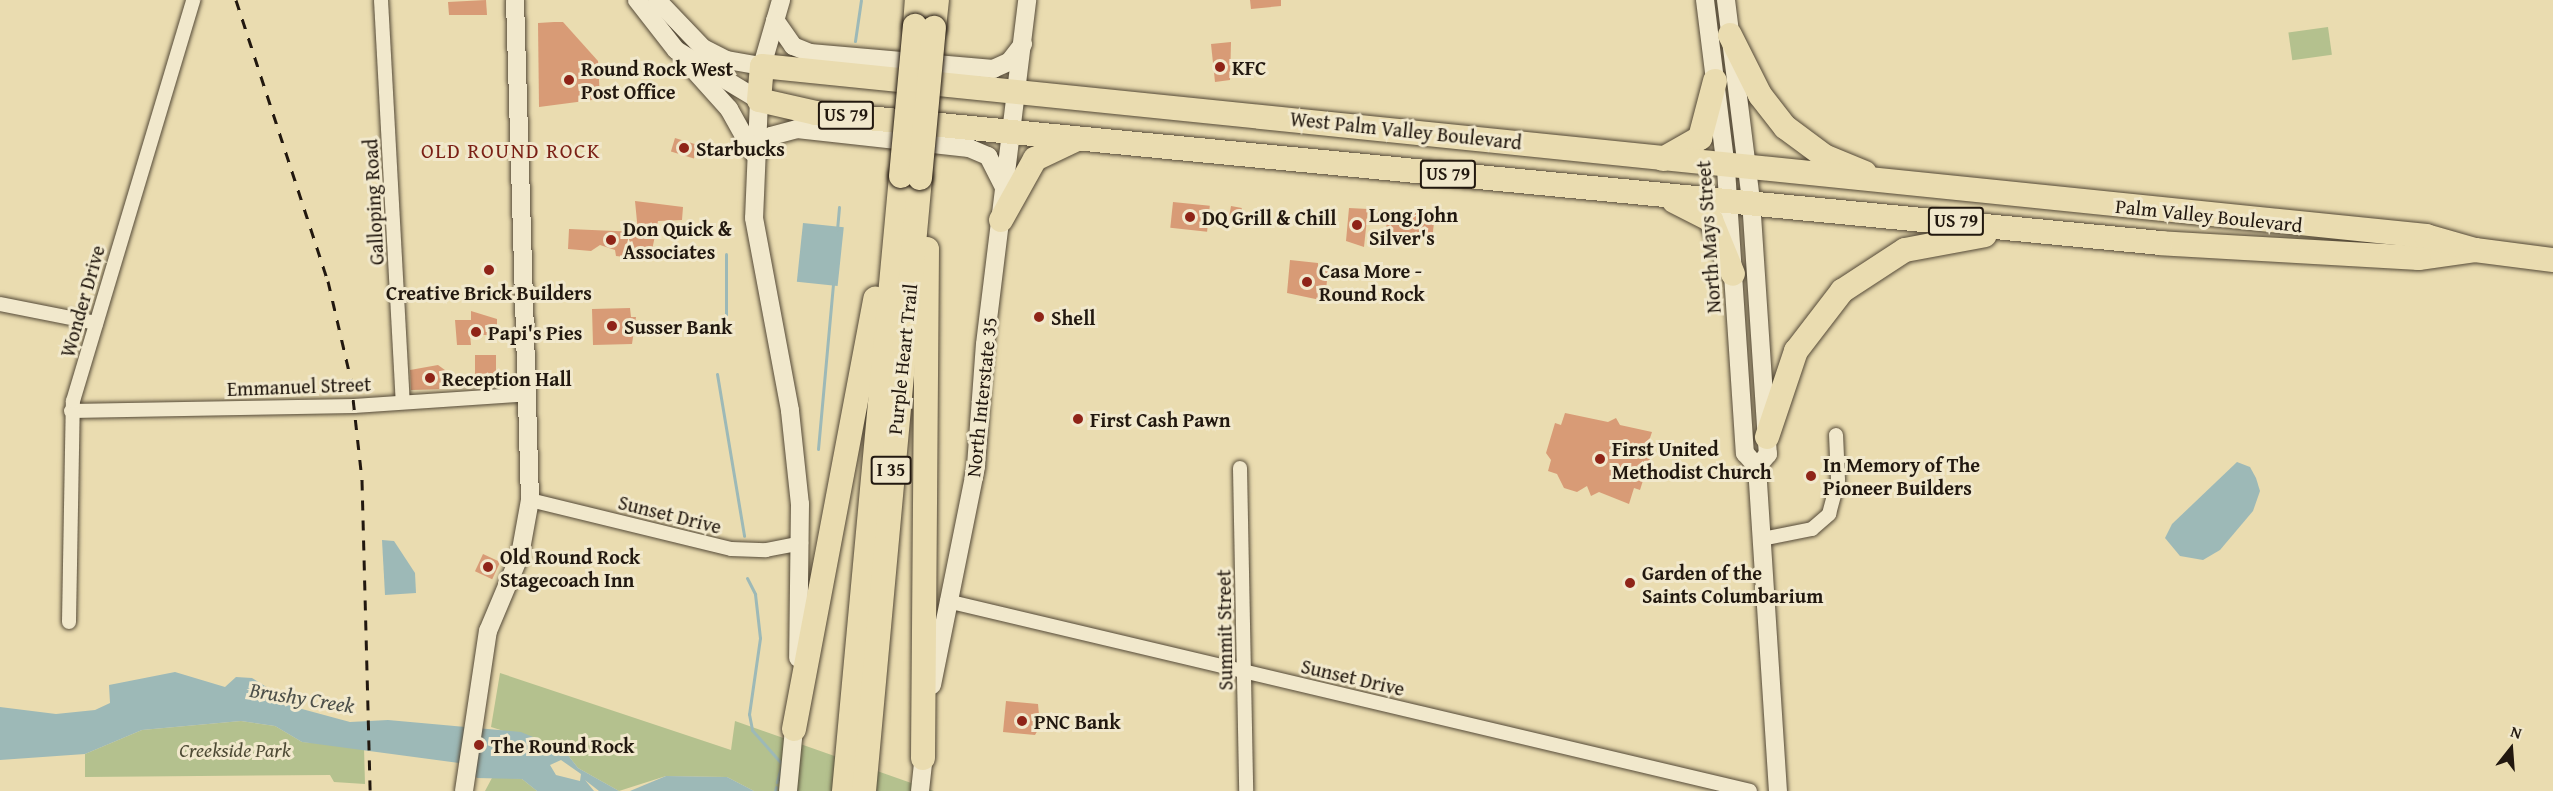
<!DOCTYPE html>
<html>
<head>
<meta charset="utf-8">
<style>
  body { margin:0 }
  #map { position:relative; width:2553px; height:791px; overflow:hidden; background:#eadcb0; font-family:"Gentium Book Plus",serif }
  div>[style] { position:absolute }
  .green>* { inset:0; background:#b4c18e; transform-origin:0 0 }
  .water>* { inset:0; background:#9db9b7; transform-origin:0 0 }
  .stream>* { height:3px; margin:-1.5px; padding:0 1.5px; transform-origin:1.5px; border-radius:1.5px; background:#9db9b7 }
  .building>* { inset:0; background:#d89b76; transform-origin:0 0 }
  .roads { filter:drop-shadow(0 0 2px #544937) drop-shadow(0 0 2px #544937) }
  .street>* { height:14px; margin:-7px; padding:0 7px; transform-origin:7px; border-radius:7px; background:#f1e8cc }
  .secondary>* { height:18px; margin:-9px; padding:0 9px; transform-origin:9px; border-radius:9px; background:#f1e8cc }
  .highway>* { height:24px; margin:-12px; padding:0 12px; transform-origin:12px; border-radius:12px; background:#eadcb0 }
  .rail>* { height:3px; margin-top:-1.5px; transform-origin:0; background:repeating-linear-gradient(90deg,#22180f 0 10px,transparent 0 20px) }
  .bridges { filter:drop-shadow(0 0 2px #22180f) drop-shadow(0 0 2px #22180f) }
  .highway-bridge>* { height:24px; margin:-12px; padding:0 12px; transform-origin:12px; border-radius:12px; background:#eadcb0 }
  .dots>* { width:16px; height:16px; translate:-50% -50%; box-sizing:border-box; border:3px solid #f1e8cc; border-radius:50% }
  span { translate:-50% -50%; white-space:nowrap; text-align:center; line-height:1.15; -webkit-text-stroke:6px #f1e8cc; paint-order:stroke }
  .shield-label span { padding:2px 4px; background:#f1e8cc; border:2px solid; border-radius:4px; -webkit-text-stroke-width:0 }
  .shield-label { font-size:18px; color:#22180f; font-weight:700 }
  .poi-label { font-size:20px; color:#22180f; font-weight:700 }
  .left { translate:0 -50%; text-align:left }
  .street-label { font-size:20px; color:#22180f }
  .park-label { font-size:20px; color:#4e4b35; font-style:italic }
  .neighbourhood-label { font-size:21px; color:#7a1f14; letter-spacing:1.5px }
  .water-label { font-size:21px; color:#4d504a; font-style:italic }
  .north { position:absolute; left:2481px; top:719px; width:60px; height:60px; -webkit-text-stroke:4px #f1e8cc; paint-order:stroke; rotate:17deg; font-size:16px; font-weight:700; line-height:24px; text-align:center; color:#22180f }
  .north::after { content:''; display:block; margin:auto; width:21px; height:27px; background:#22180f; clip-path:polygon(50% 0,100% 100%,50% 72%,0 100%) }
</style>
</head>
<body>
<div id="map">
  <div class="green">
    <i style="left:2328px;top:27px;width:28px;height:40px;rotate:82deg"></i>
    <i style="clip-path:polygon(500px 673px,731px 750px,735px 721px,934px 791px,754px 791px,727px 777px,666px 776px,619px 791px,578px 768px,564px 750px,491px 727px)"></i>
    <i style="clip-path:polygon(241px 721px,275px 726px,302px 742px,364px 747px,365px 784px,334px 782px,330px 775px,85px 777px,85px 754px,142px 730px)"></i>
    <i style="clip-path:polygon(493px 776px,522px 779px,537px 791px,485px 791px)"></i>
  </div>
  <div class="water">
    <i style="left:803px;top:223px;width:41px;height:59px;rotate:6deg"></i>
    <i style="clip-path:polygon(2237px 462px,2250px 467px,2256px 478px,2260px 491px,2253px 511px,2220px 550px,2203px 560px,2180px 556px,2165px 538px,2172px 524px)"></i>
    <i style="clip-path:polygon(382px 540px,394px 541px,415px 573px,416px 593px,385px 595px)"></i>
    <i style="clip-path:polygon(evenodd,175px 672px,225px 687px,236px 677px,252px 678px,302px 709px,350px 722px,388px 720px,521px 732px,564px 750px,578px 768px,619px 791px,599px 791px,585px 780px,594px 791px,537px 791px,522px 779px,477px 778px,459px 763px,302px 742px,275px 726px,241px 721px,142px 730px,85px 754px,0 760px,0 707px,56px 714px,95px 710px,110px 703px,109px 685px,175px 672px,561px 760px,581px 774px,580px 781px,556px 775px,550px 765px,561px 760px)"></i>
    <i style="clip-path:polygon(666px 776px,727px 777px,754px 791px,630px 791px)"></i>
  </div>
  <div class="stream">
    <i style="left:855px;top:41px;width:41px;rotate:-81.7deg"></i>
    <i style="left:837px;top:230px;width:23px;rotate:-85deg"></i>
    <i style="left:726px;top:254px;width:63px;rotate:90deg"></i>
    <i style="left:717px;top:374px;width:164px;rotate:80.5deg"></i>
    <i style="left:818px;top:449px;width:166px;rotate:-84.8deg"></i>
    <i style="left:747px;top:578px;width:18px;rotate:63deg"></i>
    <i style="left:755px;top:594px;width:44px;rotate:83.5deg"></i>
    <i style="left:760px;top:638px;width:77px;rotate:98.2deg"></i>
    <i style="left:749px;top:714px;width:16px;rotate:79deg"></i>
    <i style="left:752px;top:730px;width:45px;rotate:48.6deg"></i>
    <i style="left:782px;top:764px;width:19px;rotate:106deg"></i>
    <i style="left:775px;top:791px;width:4px;rotate:-76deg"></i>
  </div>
  <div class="building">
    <i style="clip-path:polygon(486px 0,487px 15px,449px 15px,448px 2px)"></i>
    <i style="clip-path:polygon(1250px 0,1281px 0,1281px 6px,1251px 9px)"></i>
    <i style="clip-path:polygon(554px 22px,563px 22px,598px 61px,600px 99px,539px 107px,538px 23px)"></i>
    <i style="clip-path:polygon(1231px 42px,1230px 80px,1215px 82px,1211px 44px)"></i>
    <i style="left:675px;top:138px;width:24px;height:14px;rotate:17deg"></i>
    <i style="clip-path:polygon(635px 201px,683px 207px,682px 220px,658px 221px,650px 260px,616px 256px,615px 250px,600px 245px,591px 251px,568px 249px,569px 229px,638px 232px)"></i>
    <i style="left:1173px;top:202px;width:37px;height:26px;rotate:6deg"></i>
    <i style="left:1231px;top:206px;width:11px;height:18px;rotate:10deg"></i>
    <i style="clip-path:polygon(1349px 208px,1368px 209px,1364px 247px,1346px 241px)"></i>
    <i style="left:1388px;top:210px;width:47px;height:25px;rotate:6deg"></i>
    <i style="clip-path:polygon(1290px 260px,1318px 263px,1318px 269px,1328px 270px,1325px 301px,1287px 293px)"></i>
    <i style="clip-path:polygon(630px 308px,631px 317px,636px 317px,632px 344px,593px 345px,592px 309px)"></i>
    <i style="clip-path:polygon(471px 311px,497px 319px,497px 335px,470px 335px,471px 345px,457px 345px,455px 320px,471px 320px)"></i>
    <i style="left:496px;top:355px;width:19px;height:21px;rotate:90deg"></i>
    <i style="clip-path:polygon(438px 365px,449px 373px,446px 389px,411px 390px,410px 370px)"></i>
    <i style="clip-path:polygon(512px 374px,513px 384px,491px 383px,491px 375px)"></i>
    <i style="clip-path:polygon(1565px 413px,1608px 422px,1616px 418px,1620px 425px,1652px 432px,1647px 447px,1653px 449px,1640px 490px,1634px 488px,1629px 504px,1599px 492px,1591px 496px,1587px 486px,1577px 492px,1564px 488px,1557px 474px,1548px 471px,1551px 460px,1546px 453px,1555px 423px,1561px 425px)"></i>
    <i style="left:483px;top:554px;width:19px;height:19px;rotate:25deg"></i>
    <i style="clip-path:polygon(1006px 701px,1038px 704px,1040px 726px,1035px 735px,1003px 732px)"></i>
  </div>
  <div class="roads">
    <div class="street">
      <i style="left:381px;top:0;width:402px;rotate:86.9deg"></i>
      <i style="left:0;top:304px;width:98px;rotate:11.2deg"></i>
      <i style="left:71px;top:411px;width:283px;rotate:-1deg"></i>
      <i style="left:354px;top:406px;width:174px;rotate:-3.9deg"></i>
      <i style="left:1240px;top:468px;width:323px;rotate:88.9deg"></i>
      <i style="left:530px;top:500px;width:207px;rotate:13.7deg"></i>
      <i style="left:731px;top:549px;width:35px;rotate:2deg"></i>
      <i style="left:766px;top:550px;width:36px;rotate:-11deg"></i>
      <i style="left:1762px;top:539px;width:51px;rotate:-11.3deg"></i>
      <i style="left:1812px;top:529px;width:23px;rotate:-41deg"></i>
      <i style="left:1829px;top:514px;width:35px;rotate:-75deg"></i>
      <i style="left:1838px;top:480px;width:45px;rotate:-92.5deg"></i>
      <i style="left:947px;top:601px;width:825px;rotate:13.31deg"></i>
      <i style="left:69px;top:622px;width:221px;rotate:-89deg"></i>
      <i style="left:73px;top:401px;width:419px;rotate:-73.3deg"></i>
    </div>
    <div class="secondary">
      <i style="left:637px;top:0;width:63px;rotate:52deg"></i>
      <i style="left:676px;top:50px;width:97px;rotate:31.1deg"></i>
      <i style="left:759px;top:100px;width:118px;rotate:92.4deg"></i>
      <i style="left:754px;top:218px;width:196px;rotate:79.4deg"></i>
      <i style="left:790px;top:411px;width:94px;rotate:83.9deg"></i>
      <i style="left:800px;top:504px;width:154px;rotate:90.7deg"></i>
      <i style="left:657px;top:0;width:66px;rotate:46.2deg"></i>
      <i style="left:703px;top:48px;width:27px;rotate:27deg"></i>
      <i style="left:727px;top:60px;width:36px;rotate:10deg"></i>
      <i style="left:762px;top:66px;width:69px;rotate:-73.9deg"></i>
      <i style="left:1705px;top:0;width:170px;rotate:82.9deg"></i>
      <i style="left:1726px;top:169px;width:285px;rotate:86.2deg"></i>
      <i style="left:1745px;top:453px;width:18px;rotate:49deg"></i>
      <i style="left:1757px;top:467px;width:325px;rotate:86.3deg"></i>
      <i style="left:1726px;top:0;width:202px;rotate:82.9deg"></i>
      <i style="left:1751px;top:200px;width:255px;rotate:86.2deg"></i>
      <i style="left:1768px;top:454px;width:17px;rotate:130deg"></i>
      <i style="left:775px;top:20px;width:32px;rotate:55deg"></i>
      <i style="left:793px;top:46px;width:18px;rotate:22deg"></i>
      <i style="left:810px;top:53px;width:184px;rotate:5deg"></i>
      <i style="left:993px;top:69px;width:17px;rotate:-24deg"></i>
      <i style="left:1009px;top:62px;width:23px;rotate:-52deg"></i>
      <i style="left:693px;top:69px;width:54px;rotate:48deg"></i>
      <i style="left:729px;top:109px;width:51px;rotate:60.9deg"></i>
      <i style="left:756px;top:156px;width:25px;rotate:-53deg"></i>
      <i style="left:771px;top:136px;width:27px;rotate:-15deg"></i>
      <i style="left:797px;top:129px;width:173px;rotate:6.3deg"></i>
      <i style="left:969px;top:148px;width:21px;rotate:23deg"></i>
      <i style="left:988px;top:156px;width:35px;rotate:63deg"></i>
      <i style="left:932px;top:685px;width:223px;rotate:-78.6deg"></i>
      <i style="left:976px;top:466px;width:122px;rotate:-85.8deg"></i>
      <i style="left:985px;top:344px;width:347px;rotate:-83deg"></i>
      <i style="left:464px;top:791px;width:162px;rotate:-81.5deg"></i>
      <i style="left:488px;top:631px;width:82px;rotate:-67.2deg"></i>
      <i style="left:520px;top:555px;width:56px;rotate:-79.7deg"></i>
      <i style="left:530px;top:500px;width:500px;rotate:-91.72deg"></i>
      <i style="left:788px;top:791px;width:73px;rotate:-84.5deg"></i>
      <i style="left:920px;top:791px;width:46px;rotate:-83.8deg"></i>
    </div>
    <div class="highway">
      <i style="left:915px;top:26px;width:26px;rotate:-86deg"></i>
      <i style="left:934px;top:28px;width:28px;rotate:-84deg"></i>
      <i style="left:1730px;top:35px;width:67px;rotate:63.4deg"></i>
      <i style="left:1760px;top:95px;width:41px;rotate:52deg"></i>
      <i style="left:1785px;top:127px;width:49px;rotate:36.6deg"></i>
      <i style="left:1824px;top:156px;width:44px;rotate:22.5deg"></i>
      <i style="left:1663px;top:159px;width:43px;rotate:-29.6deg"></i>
      <i style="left:1700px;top:138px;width:59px;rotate:-75.3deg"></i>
      <i style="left:1674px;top:201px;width:42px;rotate:27.2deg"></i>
      <i style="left:1711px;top:220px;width:58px;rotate:67.8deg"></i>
      <i style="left:1001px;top:220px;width:70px;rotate:-60.9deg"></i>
      <i style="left:1035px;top:159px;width:47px;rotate:-25.5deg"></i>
      <i style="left:2475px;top:250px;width:57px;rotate:171.9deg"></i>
      <i style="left:2419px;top:258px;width:258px;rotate:-176.7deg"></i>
      <i style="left:2161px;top:243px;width:1351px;rotate:-174.48deg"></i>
      <i style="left:816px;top:113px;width:58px;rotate:-167.2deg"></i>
      <i style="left:759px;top:100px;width:34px;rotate:-85deg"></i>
      <i style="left:762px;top:66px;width:1673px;rotate:5.83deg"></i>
      <i style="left:2426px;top:236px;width:51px;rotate:15.9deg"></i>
      <i style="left:2475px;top:250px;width:79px;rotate:7.3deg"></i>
      <i style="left:1767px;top:437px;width:91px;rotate:-71.4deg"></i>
      <i style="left:1796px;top:351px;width:76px;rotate:-52.5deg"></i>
      <i style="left:1842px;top:291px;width:75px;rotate:-33.1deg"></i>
      <i style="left:1905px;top:250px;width:81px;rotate:-10.6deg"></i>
      <i style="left:794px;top:729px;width:438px;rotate:-79.3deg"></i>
      <i style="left:923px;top:758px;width:509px;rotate:-89.55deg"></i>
      <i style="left:844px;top:791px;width:618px;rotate:-84.7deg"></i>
      <i style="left:864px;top:791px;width:616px;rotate:-84.78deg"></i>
    </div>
  </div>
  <div class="rail">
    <i style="left:236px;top:0;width:296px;rotate:71.9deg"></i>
    <i style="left:328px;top:281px;width:102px;rotate:76.9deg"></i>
    <i style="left:351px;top:380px;width:101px;rotate:83.7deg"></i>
    <i style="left:362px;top:480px;width:311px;rotate:88.5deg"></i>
  </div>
  <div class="bridges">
    <div class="highway-bridge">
      <i style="left:901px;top:176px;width:151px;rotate:-84.7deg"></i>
      <i style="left:920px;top:178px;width:151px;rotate:-84.7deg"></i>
    </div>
  </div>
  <div class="dots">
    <i style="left:1220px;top:67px;background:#8f2418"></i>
    <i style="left:569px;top:80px;background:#8f2418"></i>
    <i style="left:684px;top:148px;background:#8f2418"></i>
    <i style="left:1190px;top:217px;background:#8f2418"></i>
    <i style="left:1357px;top:225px;background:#8f2418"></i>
    <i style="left:611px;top:240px;background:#8f2418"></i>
    <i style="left:489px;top:270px;background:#8f2418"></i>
    <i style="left:1307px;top:282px;background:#8f2418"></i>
    <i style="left:1039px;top:317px;background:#8f2418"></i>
    <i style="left:612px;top:326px;background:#8f2418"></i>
    <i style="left:476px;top:332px;background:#8f2418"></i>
    <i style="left:430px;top:378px;background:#8f2418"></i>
    <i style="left:1078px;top:419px;background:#8f2418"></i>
    <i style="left:1600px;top:459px;background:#8f2418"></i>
    <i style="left:1811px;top:476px;background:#8f2418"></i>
    <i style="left:488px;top:567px;background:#8f2418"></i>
    <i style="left:1630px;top:583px;background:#8f2418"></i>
    <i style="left:1022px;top:721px;background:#8f2418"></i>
    <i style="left:479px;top:745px;background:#8f2418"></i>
  </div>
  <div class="shield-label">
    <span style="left:846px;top:115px">US 79</span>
    <span style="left:1448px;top:174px">US 79</span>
    <span style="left:1956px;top:221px">US 79</span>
    <span style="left:891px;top:470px">I 35</span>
  </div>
  <div class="poi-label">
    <span class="left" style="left:1232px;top:67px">KFC</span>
    <span class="left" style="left:581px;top:80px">Round Rock West<br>Post Office</span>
    <span class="left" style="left:696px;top:148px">Starbucks</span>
    <span class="left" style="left:1369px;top:226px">Long John<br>Silver's</span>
    <span class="left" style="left:1202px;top:217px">DQ Grill &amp; Chill</span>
    <span class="left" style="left:623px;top:240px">Don Quick &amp;<br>Associates</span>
    <span class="left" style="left:1319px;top:282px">Casa More -<br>Round Rock</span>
    <span style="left:489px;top:292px">Creative Brick Builders</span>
    <span class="left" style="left:1051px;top:317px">Shell</span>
    <span class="left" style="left:624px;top:326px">Susser Bank</span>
    <span class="left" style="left:488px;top:332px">Papi's Pies</span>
    <span class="left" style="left:442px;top:378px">Reception Hall</span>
    <span class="left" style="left:1090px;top:419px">First Cash Pawn</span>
    <span class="left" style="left:1612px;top:460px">First United<br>Methodist Church</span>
    <span class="left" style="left:1823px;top:476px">In Memory of The<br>Pioneer Builders</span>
    <span class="left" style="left:500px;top:568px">Old Round Rock<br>Stagecoach Inn</span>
    <span class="left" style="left:1642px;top:584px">Garden of the<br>Saints Columbarium</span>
    <span class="left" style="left:1034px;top:721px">PNC Bank</span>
    <span class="left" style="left:491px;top:745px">The Round Rock</span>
  </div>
  <div class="street-label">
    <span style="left:1406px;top:130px;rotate:6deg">West Palm Valley Boulevard</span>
    <span style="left:373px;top:202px;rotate:-93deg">Galloping Road</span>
    <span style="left:2209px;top:215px;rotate:6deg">Palm Valley Boulevard</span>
    <span style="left:1708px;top:237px;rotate:-94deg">North Mays Street</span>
    <span style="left:82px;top:301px;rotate:-74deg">Wonder Drive</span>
    <span style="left:902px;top:359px;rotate:-84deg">Purple Heart Trail</span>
    <span style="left:299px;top:386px;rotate:-2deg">Emmanuel Street</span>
    <span style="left:981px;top:397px;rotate:-84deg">North Interstate 35</span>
    <span style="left:670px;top:514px;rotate:14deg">Sunset Drive</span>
    <span style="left:1224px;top:630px;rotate:-91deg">Summit Street</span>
    <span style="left:1353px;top:677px;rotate:13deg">Sunset Drive</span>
  </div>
  <div class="park-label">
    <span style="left:235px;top:749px">Creekside Park</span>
  </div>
  <div class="neighbourhood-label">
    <span style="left:511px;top:151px">OLD ROUND ROCK</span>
  </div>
  <div class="water-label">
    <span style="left:302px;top:698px;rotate:9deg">Brushy Creek</span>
  </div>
  <div class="north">N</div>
</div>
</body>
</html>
